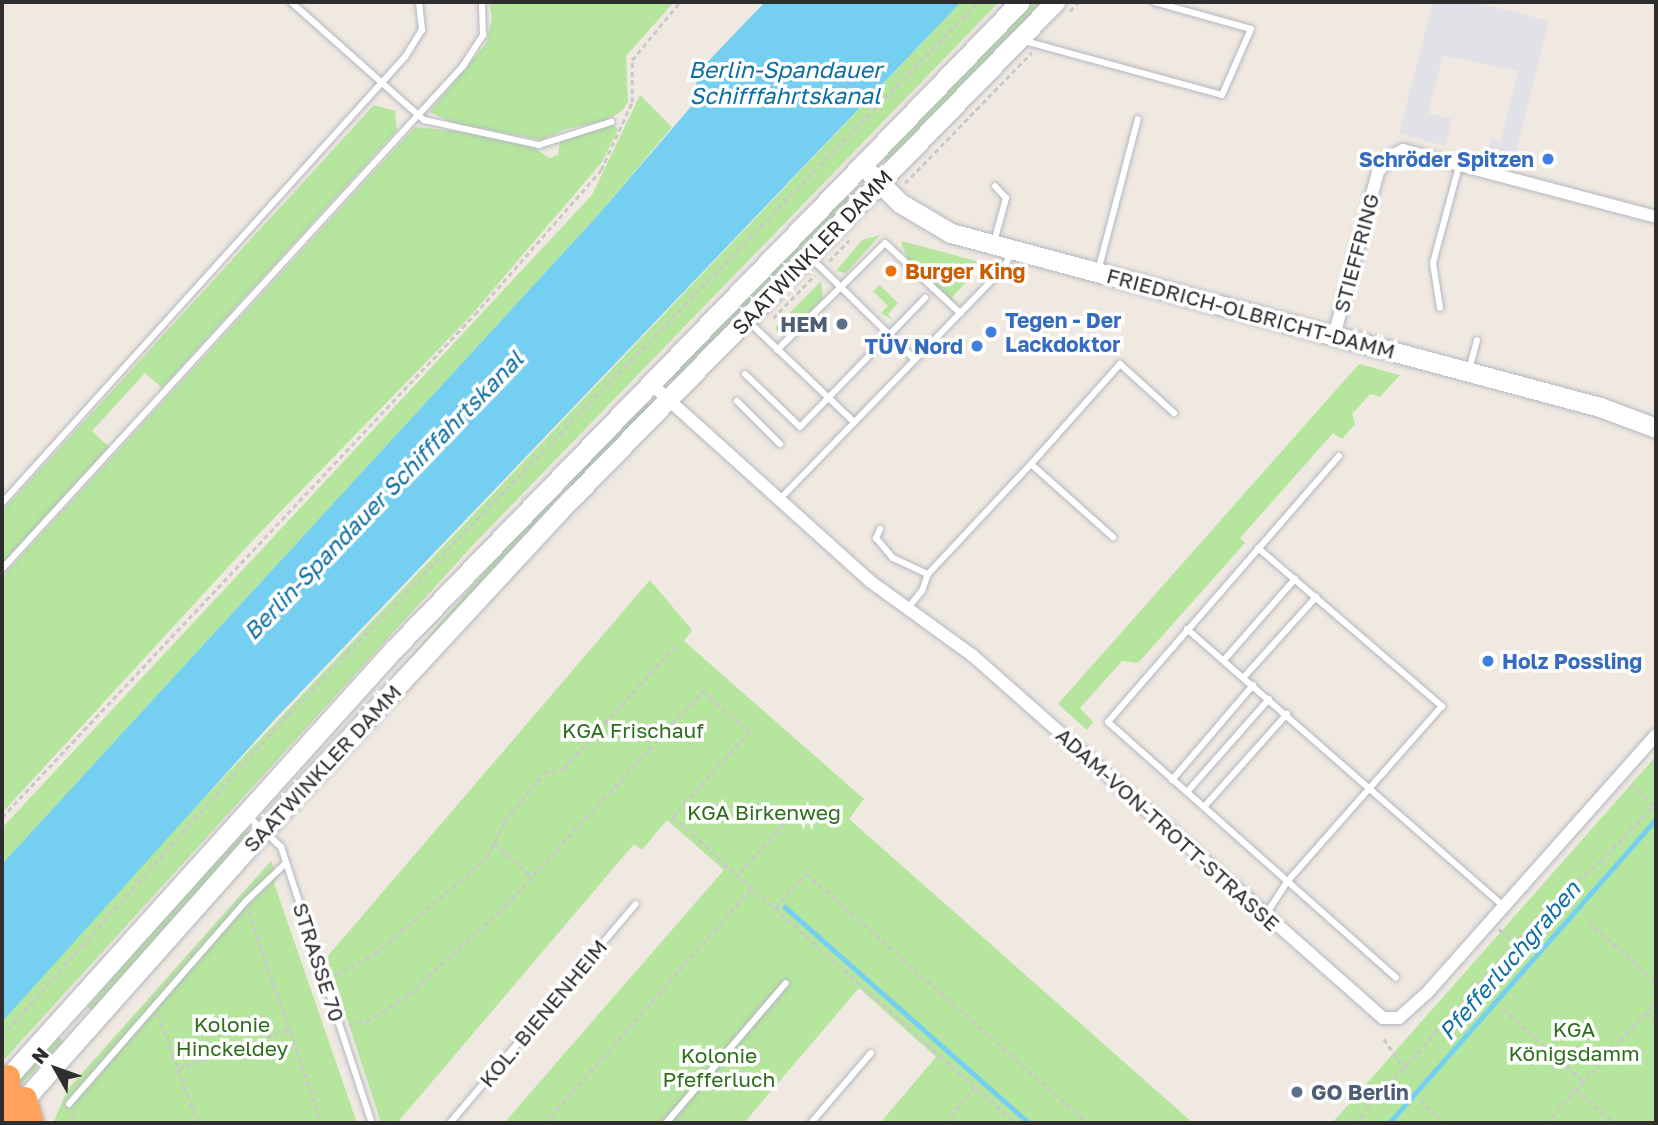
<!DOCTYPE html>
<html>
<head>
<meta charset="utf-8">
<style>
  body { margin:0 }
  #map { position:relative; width:1658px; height:1125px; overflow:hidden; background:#efe9e1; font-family:"Golos Text",sans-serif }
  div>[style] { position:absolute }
  .industrial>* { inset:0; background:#e3e1e8 }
  .green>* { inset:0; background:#b6e59e; transform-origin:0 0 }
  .water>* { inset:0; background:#75cff0 }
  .stream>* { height:4.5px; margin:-2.25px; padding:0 2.25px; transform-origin:2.25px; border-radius:2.25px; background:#75cff0 }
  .path>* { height:2.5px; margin-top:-1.25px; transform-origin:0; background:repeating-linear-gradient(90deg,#c9c9c9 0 5px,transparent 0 8.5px) }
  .roads { filter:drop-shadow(0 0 2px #b4b7c1) drop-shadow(0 0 2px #b4b7c1) }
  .lane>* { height:6px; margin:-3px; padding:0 3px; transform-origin:3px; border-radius:3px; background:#fff }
  .street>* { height:12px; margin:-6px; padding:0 6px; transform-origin:6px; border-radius:6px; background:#fff }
  .secondary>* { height:19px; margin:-9.5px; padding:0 9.5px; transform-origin:9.5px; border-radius:9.5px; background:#fff }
  .highway>* { height:24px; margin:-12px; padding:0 12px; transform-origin:12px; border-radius:12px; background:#ffa35c }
  .dots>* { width:19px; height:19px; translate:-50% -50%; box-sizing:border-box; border:4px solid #fff; border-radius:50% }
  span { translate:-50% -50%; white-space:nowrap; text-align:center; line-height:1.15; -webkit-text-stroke:7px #fff; paint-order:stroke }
  .shop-label { font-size:21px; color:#366cbe; font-weight:700 }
  .right { translate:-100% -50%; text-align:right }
  .left { translate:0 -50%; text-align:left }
  .street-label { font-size:21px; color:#2e2e2e }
  .food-label { font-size:21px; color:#c56008; font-weight:700 }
  .service-label { font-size:21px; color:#4e5e75; font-weight:700 }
  .park-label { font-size:21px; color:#2c6e1b }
  .water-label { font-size:23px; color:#0d6fa3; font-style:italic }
  .frame { position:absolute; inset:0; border:4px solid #2e2e2e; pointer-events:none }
  .north { position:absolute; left:21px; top:1034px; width:70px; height:70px; -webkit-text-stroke:5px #fff; paint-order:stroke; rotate:310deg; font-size:19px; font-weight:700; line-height:28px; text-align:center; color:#2e2e2e }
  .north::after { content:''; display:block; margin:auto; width:24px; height:32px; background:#2e2e2e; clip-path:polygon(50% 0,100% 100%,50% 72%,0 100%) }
</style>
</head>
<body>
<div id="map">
  <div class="industrial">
    <i style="clip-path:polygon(1433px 2px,1474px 2px,1549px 21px,1513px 164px,1487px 157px,1491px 139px,1501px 141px,1518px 71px,1443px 55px,1428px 113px,1452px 119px,1445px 146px,1399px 133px)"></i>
  </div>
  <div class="green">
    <i style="clip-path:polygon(489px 2px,674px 2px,626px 56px,628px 102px,622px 111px,605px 121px,566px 129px,541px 140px,454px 123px,429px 112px,486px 44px,492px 19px)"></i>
    <i style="clip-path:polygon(961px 2px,999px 2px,473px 545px,2px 1062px,2px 1022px,165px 839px)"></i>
    <i style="clip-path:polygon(1031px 2px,1045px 2px,889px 165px,882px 156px)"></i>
    <i style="clip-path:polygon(640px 95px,672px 127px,599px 214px,2px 864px,2px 828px,592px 195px)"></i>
    <i style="clip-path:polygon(374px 105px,395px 111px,397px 130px,162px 388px,145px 373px,92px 431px,109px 447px,2px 564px,2px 511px)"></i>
    <i style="clip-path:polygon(614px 125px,618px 130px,602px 162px,467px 320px,252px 541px,2px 813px,2px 577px,415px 127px,482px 134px,529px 145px,550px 158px,558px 155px,560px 141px,566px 137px)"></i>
    <i style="clip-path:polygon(848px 191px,856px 198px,675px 382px,671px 377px)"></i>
    <i style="clip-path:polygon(880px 235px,846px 273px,836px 271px,862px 240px)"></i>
    <i style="clip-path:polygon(901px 242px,902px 241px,994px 266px,984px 279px,976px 272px,952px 297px,957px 305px,908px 260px)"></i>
    <i style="clip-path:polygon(821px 281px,823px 298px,792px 330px,778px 332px,775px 328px)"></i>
    <i style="clip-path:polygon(880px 285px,898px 303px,888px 314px,893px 320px,881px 313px,888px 306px,873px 291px)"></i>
    <i style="clip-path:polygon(1359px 364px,1400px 375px,1380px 397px,1370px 394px,1352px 414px,1355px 424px,1342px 439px,1333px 433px,1240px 538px,1245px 543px,1138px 663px,1122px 661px,1080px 708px,1093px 722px,1087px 730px,1058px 704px)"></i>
    <i style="clip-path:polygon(643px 400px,651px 407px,573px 486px,566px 481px)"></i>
    <i style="left:548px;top:499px;width:11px;height:423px;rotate:41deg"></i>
    <i style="clip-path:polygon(650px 580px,692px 630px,684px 641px,864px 799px,849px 819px,1193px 1123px,880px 1123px,936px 1057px,859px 988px,744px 1123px,504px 1123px,724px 870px,667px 820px,642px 850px,634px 844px,397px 1123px,381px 1123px,327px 957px)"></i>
    <i style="clip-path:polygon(1656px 756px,1656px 1123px,1332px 1123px,1391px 1056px)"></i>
    <i style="left:243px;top:828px;width:9px;height:237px;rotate:41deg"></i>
    <i style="clip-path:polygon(271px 861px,278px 876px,274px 883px,357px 1123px,53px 1123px,68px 1089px)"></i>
    <i style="clip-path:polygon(57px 1035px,64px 1042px,17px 1088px,21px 1075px)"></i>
  </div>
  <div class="water">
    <i style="clip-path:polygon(765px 2px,961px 2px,276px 718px,2px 1022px,2px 864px,599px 214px,695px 102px,697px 73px)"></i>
  </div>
  <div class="stream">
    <i style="left:785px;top:907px;width:326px;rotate:41.5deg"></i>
    <i style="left:1389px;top:1123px;width:405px;rotate:-48.7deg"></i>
  </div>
  <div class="path">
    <i style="left:1070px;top:11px;width:12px;rotate:-48deg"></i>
    <i style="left:905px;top:183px;width:182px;rotate:-45.9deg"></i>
    <i style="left:829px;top:261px;width:29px;rotate:-46deg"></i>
    <i style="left:773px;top:318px;width:60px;rotate:-45.7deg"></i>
    <i style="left:1631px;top:784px;width:31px;rotate:42deg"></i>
    <i style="left:2px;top:817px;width:690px;rotate:-46.76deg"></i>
    <i style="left:475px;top:314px;width:191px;rotate:-48.8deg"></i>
    <i style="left:601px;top:170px;width:75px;rotate:-65.5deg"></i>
    <i style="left:632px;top:102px;width:42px;rotate:-90deg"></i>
    <i style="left:632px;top:60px;width:75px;rotate:-50.4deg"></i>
    <i style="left:494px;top:843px;width:50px;rotate:41.7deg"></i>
    <i style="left:740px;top:872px;width:91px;rotate:-47.7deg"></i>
    <i style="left:776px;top:907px;width:45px;rotate:-48.6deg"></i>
    <i style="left:806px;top:873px;width:377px;rotate:41.6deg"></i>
    <i style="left:249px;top:912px;width:223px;rotate:70.9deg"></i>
    <i style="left:1588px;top:921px;width:91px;rotate:41.9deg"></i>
    <i style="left:1499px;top:929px;width:21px;rotate:41deg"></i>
    <i style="left:335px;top:975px;width:45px;rotate:-27.7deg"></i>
    <i style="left:375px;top:954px;width:148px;rotate:-40.9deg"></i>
    <i style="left:487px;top:857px;width:40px;rotate:-63.4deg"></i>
    <i style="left:505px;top:821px;width:62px;rotate:-50.9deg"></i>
    <i style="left:544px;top:773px;width:21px;rotate:-14deg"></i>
    <i style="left:564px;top:768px;width:165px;rotate:-47.7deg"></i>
    <i style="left:1503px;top:1009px;width:109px;rotate:42deg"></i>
    <i style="left:1646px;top:1013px;width:14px;rotate:45deg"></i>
    <i style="left:158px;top:1014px;width:116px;rotate:69.8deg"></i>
    <i style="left:349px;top:1025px;width:27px;rotate:-17deg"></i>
    <i style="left:375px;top:1017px;width:41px;rotate:-34.1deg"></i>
    <i style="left:409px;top:994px;width:130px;rotate:-42.5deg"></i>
    <i style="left:505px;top:906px;width:292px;rotate:-47.4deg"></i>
    <i style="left:703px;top:691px;width:62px;rotate:40.4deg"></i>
    <i style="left:750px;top:731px;width:115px;rotate:131.8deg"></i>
    <i style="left:673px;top:817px;width:459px;rotate:41.8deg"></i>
    <i style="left:2px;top:1036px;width:429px;rotate:-48.4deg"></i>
    <i style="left:287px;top:715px;width:993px;rotate:-45.9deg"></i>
    <i style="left:1384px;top:1039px;width:35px;rotate:55deg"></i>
    <i style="left:178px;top:1069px;width:119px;rotate:-19.7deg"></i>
    <i style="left:1576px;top:1089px;width:51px;rotate:41.8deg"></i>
    <i style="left:1421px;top:1099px;width:33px;rotate:47deg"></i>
    <i style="left:73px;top:1114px;width:9px;rotate:72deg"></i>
    <i style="left:545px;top:1123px;width:315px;rotate:-48.7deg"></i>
    <i style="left:945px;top:1123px;width:45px;rotate:-50.4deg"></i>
    <i style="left:1355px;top:1123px;width:288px;rotate:-48.4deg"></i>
    <i style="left:1546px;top:908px;width:72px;rotate:-40.5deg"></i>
    <i style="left:1601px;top:861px;width:80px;rotate:-46.5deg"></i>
    <i style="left:1546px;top:1123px;width:164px;rotate:-48deg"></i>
  </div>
  <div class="roads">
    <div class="lane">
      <i style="left:291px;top:2px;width:178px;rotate:41.6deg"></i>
      <i style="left:424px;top:120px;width:118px;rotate:12.3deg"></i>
      <i style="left:539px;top:145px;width:76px;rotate:-17.7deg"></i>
      <i style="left:1021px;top:40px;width:208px;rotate:15.3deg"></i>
      <i style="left:1222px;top:95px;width:72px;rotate:-66.3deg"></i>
      <i style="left:1251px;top:29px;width:101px;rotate:-164.4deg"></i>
      <i style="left:994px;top:242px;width:46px;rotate:-74.7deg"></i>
      <i style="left:1006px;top:198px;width:16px;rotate:-133deg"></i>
      <i style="left:810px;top:257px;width:146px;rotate:44.4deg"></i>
      <i style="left:1098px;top:271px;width:157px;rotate:-75.3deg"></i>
      <i style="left:1440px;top:308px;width:46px;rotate:-98.8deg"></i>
      <i style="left:1433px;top:263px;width:100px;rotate:-75deg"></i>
      <i style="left:749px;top:322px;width:145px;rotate:43.6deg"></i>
      <i style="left:777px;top:350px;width:152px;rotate:-44.7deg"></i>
      <i style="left:885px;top:243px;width:103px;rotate:43deg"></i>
      <i style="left:1469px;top:370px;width:31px;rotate:-75deg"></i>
      <i style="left:745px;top:374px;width:76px;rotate:43.9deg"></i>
      <i style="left:800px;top:427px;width:180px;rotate:-45.9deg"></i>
      <i style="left:737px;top:401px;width:61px;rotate:45deg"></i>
      <i style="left:1339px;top:456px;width:352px;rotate:131deg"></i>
      <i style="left:1108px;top:722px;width:385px;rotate:41.6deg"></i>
      <i style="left:1031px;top:464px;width:134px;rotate:-48.3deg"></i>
      <i style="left:1120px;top:364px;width:73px;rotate:42.2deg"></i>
      <i style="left:779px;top:500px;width:322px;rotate:-45.9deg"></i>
      <i style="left:1003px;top:269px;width:19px;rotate:-62deg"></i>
      <i style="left:2px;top:503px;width:601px;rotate:-47.9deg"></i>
      <i style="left:405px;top:57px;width:32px;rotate:-58deg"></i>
      <i style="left:422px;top:30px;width:28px;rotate:-96deg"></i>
      <i style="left:880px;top:529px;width:10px;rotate:114deg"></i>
      <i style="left:876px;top:538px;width:26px;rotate:50deg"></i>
      <i style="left:893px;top:558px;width:38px;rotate:25deg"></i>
      <i style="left:928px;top:574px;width:151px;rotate:-46.9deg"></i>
      <i style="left:1031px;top:464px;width:110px;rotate:41.7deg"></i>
      <i style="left:1258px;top:548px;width:243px;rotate:40.7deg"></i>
      <i style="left:1442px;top:706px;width:235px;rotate:131.4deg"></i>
      <i style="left:1287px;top:882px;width:38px;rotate:123deg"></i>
      <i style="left:2px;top:569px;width:682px;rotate:-47.49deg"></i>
      <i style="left:463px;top:66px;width:37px;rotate:-57deg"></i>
      <i style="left:483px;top:35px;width:33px;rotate:-92deg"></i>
      <i style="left:908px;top:608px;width:22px;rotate:-51deg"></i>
      <i style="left:922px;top:591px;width:18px;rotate:-71deg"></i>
      <i style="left:1187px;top:629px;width:422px;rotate:41.2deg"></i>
      <i style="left:1224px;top:660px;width:108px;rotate:-48.8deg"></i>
      <i style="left:1244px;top:677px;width:108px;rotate:-48deg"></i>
      <i style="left:1172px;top:780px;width:125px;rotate:-49.5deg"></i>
      <i style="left:1187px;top:792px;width:124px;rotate:-48.6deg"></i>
      <i style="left:1204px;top:807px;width:125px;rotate:-48.3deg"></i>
      <i style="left:247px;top:815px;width:47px;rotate:43.3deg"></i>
      <i style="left:281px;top:847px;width:291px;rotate:71.8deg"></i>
      <i style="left:69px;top:1104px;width:268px;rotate:-48.9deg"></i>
      <i style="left:245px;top:902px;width:57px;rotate:-43.6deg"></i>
      <i style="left:450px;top:1123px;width:287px;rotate:-49.7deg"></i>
      <i style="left:666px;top:1123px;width:184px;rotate:-49.4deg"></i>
      <i style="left:811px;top:1123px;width:92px;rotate:-49.4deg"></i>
    </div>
    <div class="street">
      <i style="left:1334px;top:336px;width:170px;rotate:-75deg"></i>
      <i style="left:1378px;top:172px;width:19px;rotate:-51deg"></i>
      <i style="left:1390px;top:157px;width:15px;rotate:-28deg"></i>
      <i style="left:1403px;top:150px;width:262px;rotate:14.8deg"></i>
      <i style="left:650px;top:383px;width:297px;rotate:42deg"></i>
      <i style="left:871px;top:582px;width:125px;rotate:35.9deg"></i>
      <i style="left:972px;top:655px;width:548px;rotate:41.45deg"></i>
      <i style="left:1383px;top:1018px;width:16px"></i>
      <i style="left:1399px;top:1018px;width:36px;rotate:-42deg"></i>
      <i style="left:1426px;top:994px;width:346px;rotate:-48.4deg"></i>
    </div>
    <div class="secondary">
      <i style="left:871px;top:174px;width:41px;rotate:45deg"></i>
      <i style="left:900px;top:203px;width:59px;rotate:30.5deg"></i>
      <i style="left:951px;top:233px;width:672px;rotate:15.01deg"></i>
      <i style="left:1600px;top:407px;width:60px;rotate:20.6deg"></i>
      <i style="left:2px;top:1084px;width:586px;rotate:-47.98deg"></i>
      <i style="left:394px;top:649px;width:900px;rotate:-45.95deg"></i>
      <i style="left:16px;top:1109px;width:373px;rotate:-48.4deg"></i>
      <i style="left:264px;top:830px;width:451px;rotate:-47.2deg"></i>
      <i style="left:571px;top:499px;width:694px;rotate:-45.76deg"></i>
    </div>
    <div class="highway">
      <i style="left:8px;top:1077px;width:46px;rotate:87.5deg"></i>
      <i style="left:25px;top:1099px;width:25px;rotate:74deg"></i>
    </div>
  </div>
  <div class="dots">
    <i style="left:1548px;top:159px;background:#3f7fe0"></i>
    <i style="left:891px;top:271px;background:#e8710a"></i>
    <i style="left:842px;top:324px;background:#5c6f8a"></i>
    <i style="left:991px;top:332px;background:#3f7fe0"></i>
    <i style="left:977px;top:346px;background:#3f7fe0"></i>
    <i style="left:1488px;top:661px;background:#3f7fe0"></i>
    <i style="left:1297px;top:1092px;background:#5c6f8a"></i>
  </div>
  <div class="shop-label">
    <span class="right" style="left:1534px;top:159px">Schröder Spitzen</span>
    <span class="left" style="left:1005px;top:332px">Tegen - Der<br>Lackdoktor</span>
    <span class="right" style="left:963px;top:346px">TÜV Nord</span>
    <span class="left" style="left:1502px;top:661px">Holz Possling</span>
  </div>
  <div class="street-label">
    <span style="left:812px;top:252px;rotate:-46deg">SAATWINKLER DAMM</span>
    <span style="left:1356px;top:253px;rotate:-75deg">STIEFFRING</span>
    <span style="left:1251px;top:313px;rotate:15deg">FRIEDRICH-OLBRICHT-DAMM</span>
    <span style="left:322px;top:768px;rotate:-47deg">SAATWINKLER DAMM</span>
    <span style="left:1168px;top:829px;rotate:42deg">ADAM-VON-TROTT-STRASSE</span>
    <span style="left:319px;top:962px;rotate:72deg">STRASSE 70</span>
    <span style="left:543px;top:1013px;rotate:-50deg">KOL. BIENENHEIM</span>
  </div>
  <div class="food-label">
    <span class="left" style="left:905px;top:271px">Burger King</span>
  </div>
  <div class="service-label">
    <span class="right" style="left:828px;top:324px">HEM</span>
    <span class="left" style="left:1311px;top:1092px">GO Berlin</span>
  </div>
  <div class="park-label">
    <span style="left:633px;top:730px">KGA Frischauf</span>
    <span style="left:764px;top:812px">KGA Birkenweg</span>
    <span style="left:232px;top:1036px">Kolonie<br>Hinckeldey</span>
    <span style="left:1574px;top:1041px">KGA<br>Königsdamm</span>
    <span style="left:719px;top:1067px">Kolonie<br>Pfefferluch</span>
  </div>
  <div class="water-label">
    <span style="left:785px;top:82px">Berlin-Spandauer<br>Schifffahrtskanal</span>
    <span style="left:383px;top:495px;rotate:-46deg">Berlin-Spandauer Schifffahrtskanal</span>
    <span style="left:1509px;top:960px;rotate:-49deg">Pfefferluchgraben</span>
  </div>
  <div class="frame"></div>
  <div class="north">N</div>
</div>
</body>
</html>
